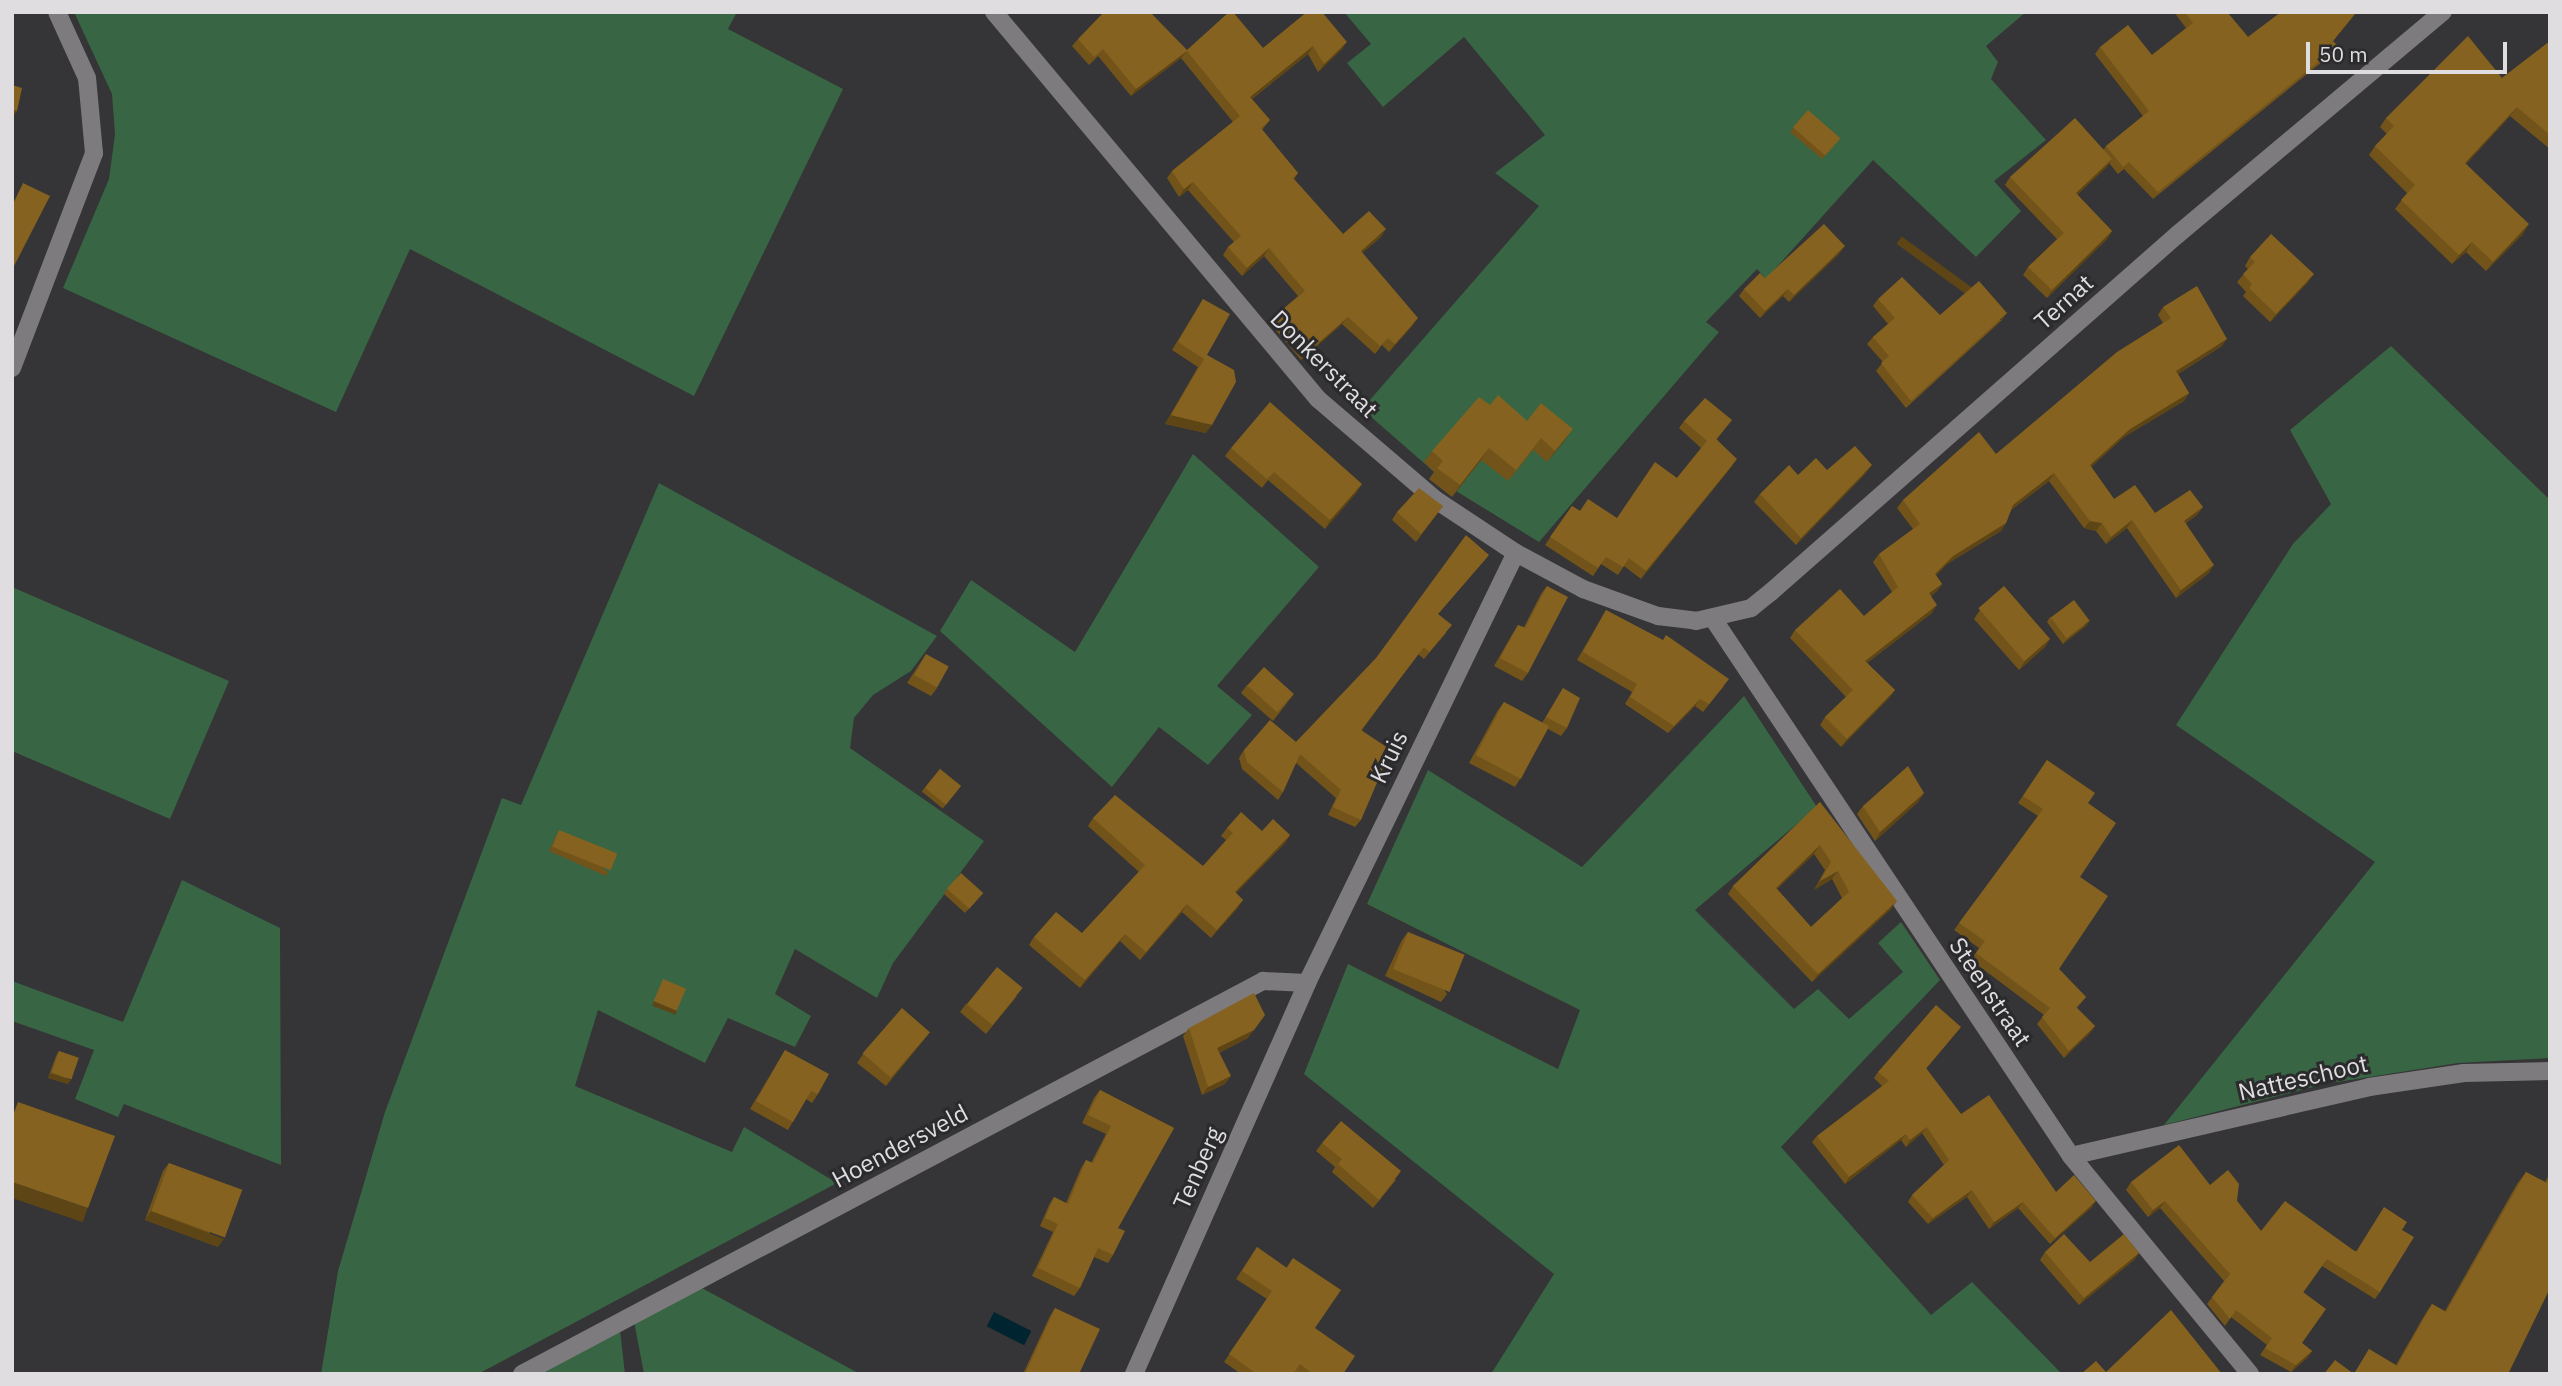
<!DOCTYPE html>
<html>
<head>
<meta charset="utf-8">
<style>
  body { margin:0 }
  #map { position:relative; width:2562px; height:1386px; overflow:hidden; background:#353436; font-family:"IBM Plex Sans",sans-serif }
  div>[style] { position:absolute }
  .green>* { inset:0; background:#386543 }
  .water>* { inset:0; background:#002530; transform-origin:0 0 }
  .minor>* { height:18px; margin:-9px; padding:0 9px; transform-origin:9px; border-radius:9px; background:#7d7b7e }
  .wall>* { inset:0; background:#72541b; transform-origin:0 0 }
  .shaded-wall>* { inset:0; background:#5d4516; transform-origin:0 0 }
  .building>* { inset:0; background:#85621f; transform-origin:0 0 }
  span { translate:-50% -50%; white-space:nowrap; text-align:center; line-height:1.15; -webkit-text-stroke:6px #2b2a2c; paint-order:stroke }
  .street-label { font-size:24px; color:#dfdddf }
  .frame { position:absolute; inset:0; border:14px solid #dfdddf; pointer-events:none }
  .scale { position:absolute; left:2306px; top:42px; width:201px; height:32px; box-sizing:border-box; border:4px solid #dfdddf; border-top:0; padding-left:9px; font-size:21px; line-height:24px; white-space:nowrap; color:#dfdddf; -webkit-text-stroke:5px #2b2a2c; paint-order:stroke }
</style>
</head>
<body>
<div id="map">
  <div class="green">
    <i style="clip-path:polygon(74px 12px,737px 12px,728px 29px,843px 89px,694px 396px,410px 249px,336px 412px,63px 288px,109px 179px,115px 134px,112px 94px)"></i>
    <i style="clip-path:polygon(1344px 12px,2026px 12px,1986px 46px,1998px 62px,1991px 79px,2046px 140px,1994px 181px,2021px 211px,1976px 257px,1873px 160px,1766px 279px,1757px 269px,1706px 322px,1719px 332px,1539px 542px,1456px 491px,1362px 409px,1539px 206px,1495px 173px,1545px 135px,1464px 37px,1383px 107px,1347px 63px,1371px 44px)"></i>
    <i style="clip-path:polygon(2391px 346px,2550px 500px,2550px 1058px,2458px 1063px,2325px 1084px,2164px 1125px,2375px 862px,2176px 725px,2293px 544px,2331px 504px,2290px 430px)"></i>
    <i style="clip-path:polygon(1193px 454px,1319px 567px,1217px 686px,1252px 715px,1208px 765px,1159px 727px,1112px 787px,940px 631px,971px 580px,1075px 652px)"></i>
    <i style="clip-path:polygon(659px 483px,937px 636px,911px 671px,873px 695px,854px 718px,850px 748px,984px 841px,893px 963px,877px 998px,795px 949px,775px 994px,811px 1016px,795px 1047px,728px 1018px,705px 1063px,598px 1010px,575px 1086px,732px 1152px,744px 1127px,837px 1183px,478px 1374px,321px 1374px,338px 1271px,385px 1112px,502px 798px,521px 805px)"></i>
    <i style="clip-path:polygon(12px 587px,229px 681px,170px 819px,12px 751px)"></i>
    <i style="clip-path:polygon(1744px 696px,1817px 807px,1695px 910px,1794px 1009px,1818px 989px,1849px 1019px,1903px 972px,1878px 943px,1901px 922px,1940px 980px,1781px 1147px,1931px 1315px,1972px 1282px,2062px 1374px,1491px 1374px,1554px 1274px,1304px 1074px,1348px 964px,1558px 1069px,1580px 1010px,1367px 904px,1428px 770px,1582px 867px)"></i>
    <i style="clip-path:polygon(182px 880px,280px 928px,281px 1165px,124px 1104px,118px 1117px,75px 1099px,94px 1050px,12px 1021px,12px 981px,123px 1022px)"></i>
    <i style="clip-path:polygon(700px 1287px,860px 1374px,644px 1374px,634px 1321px)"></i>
    <i style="clip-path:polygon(620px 1330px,625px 1374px,536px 1374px)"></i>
  </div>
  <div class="water">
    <i style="left:994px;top:1312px;width:42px;height:16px;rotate:27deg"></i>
  </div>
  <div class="minor">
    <i style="left:994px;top:12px;width:505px;rotate:50.06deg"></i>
    <i style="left:1318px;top:399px;width:155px;rotate:40.6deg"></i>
    <i style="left:1436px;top:500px;width:96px;rotate:33.5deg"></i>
    <i style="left:1516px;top:553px;width:76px;rotate:28.2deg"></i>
    <i style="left:1583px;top:589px;width:80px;rotate:19.8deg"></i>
    <i style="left:1658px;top:616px;width:38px;rotate:7deg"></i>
    <i style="left:1696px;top:621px;width:57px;rotate:-13.3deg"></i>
    <i style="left:1751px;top:608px;width:26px;rotate:-39deg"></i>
    <i style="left:1771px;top:592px;width:541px;rotate:-41.33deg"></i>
    <i style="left:2177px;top:235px;width:347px;rotate:-40deg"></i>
    <i style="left:12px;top:368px;width:230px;rotate:-69.1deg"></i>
    <i style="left:94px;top:153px;width:75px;rotate:-95.3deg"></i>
    <i style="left:87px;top:78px;width:72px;rotate:-114.4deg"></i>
    <i style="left:1714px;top:620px;width:644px;rotate:56.33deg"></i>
    <i style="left:2071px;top:1156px;width:282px;rotate:50.6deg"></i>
    <i style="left:2071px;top:1156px;width:306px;rotate:-13deg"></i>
    <i style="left:2369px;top:1087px;width:96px;rotate:-8.4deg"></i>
    <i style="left:2464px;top:1073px;width:86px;rotate:-1.3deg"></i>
    <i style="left:522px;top:1374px;width:839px;rotate:-27.94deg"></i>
    <i style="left:1263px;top:981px;width:44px;rotate:2.6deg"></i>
    <i style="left:1134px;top:1374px;width:428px;rotate:-66.1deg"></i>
    <i style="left:1307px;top:983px;width:478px;rotate:-64.1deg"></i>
  </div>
  <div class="wall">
    <i style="clip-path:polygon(1307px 12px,1342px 49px,1318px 72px,1308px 54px,1252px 99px,1270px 120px,1262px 130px,1298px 173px,1294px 179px,1343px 234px,1381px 237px,1362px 253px,1413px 325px,1389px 352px,1382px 345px,1375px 354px,1342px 324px,1301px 360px,1270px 323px,1275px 316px,1298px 296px,1264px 256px,1242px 276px,1223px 255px,1228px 247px,1234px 242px,1188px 190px,1179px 197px,1167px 178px,1172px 171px,1233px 122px,1181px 58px,1131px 96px,1098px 56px,1089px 65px,1072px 46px,1078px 39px,1187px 50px,1263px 48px)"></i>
    <i style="clip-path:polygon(2174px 12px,2227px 12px,2248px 37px,2279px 14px,2278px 12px,2357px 12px,2333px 41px,2333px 53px,2153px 199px,2124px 169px,2118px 174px,2109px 163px,2077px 195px,2112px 231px,2107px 239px,2047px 298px,2023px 275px,2028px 267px,2057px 239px,2005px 185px,2010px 177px,2104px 149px,2106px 146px,2143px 116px,2095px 54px,2100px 47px,2152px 55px,2186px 28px)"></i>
    <i style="clip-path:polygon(2550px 41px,2550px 149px,2510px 116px,2466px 164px,2523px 234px,2486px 271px,2466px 252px,2452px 264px,2395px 209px,2407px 193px,2369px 155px,2375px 146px,2387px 134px,2380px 127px,2386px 118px,2502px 78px)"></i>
    <i style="clip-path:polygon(1793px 128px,1837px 142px,1822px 159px,1790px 132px)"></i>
    <i style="clip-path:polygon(1840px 253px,1789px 302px,1783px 296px,1760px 318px,1739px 296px,1744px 289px,1765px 278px)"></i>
    <i style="clip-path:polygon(2250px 257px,2308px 282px,2270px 322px,2243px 296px,2246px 292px,2237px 282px,2248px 269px,2245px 266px)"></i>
    <i style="clip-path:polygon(1203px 299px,1207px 355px,1206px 433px,1165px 424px,1198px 367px,1172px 350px)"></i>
    <i style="clip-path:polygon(1878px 299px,1940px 315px,2002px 320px,1906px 408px,1876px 371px,1883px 362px,1867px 344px,1873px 337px,1888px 324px,1873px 306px)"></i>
    <i style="clip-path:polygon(2163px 307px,2222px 346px,2178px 374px,2189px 393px,2184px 401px,2124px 437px,2091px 467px,2114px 499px,2155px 513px,2203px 507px,2197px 515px,2186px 523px,2209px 573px,2176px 598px,2127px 528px,2106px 544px,2096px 531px,2084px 528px,2049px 481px,2011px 510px,2006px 523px,2001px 531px,1947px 564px,1936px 575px,1942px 584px,1937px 591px,1931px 596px,1932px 613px,1867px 663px,1895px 690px,1889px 698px,1841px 747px,1820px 725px,1825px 717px,1846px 697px,1790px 638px,1795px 630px,1864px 616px,1892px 592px,1873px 562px,1879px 554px,1913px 529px,1897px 508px,1903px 500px,1996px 454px,2163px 323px,2158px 315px)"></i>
    <i style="clip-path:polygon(1490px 405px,1527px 421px,1565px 440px,1547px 462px,1533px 450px,1508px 481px,1481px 460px,1452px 497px,1429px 479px,1434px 472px,1424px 462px,1432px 451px)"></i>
    <i style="clip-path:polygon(1732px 420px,1717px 439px,1732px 466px,1641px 579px,1624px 566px,1618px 575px,1601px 564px,1593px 576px,1545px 545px,1572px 506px,1580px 511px,1617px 518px,1677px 478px,1701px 448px,1679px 428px,1684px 421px)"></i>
    <i style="clip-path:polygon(1231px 448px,1357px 492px,1325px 529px,1268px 480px,1262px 488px,1225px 456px)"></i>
    <i style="clip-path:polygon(1827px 470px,1866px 473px,1796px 545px,1754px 502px,1760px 494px,1798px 475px)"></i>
    <i style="clip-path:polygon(1443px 506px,1416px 542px,1392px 520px,1397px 512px)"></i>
    <i style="clip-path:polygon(1489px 555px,1438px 614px,1446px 633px,1424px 659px,1418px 654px,1362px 730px,1361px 820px,1355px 827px,1328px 815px,1336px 798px,1296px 763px,1283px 792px,1278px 800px,1242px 769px,1239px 758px,1244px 750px,1296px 742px)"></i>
    <i style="clip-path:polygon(1547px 586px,1528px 673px,1522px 681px,1494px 666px,1513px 633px,1518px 625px,1524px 627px,1541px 594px)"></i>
    <i style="clip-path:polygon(1606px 610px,1724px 686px,1703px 712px,1695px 706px,1668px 733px,1625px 704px,1632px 692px,1577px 660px)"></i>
    <i style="clip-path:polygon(1980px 610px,2050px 639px,2045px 647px,2019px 670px,1974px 619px)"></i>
    <i style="clip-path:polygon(2050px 617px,2087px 625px,2063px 644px,2047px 622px)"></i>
    <i style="clip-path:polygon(926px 654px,937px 688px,931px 696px,907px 683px)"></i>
    <i style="clip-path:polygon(1247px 685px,1294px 694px,1273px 721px,1241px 693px)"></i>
    <i style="clip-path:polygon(1563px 688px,1567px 728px,1561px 736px,1548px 729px,1520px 779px,1515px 787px,1469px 763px,1498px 710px,1504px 702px,1542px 723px)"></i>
    <i style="clip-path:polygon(2047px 760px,2088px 803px,2080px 877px,2059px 969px,2086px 997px,2077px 1008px,2095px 1026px,2090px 1033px,2064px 1058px,2037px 1024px,2044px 1015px,1971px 960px,1979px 948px,1954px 930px,2038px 816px,2018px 803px)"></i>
    <i style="left:940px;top:769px;width:27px;height:29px;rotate:39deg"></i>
    <i style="clip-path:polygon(1924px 793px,1918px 802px,1875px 841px,1857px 814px,1863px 806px)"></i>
    <i style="clip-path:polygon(evenodd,1820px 802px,1891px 909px,1812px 982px,1728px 894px,1733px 886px,1820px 802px,1814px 854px,1825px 870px,1814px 890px,1832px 879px,1842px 898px,1811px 927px,1777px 889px,1814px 854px)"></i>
    <i style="clip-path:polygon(1093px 818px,1203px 866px,1226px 840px,1221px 836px,1227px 828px,1290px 835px,1285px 843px,1236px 893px,1243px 900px,1211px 938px,1182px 912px,1140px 960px,1120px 941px,1080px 988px,1029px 945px,1034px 937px,1082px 933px,1139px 872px,1088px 826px)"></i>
    <i style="clip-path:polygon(559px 830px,608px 872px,606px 876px,549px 851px)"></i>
    <i style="clip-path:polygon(947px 889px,983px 893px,965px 913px,944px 894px)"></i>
    <i style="clip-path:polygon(1408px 932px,1447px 994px,1441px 1002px,1385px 976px,1402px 940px)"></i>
    <i style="clip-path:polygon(1017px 996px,986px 1034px,960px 1012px,966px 1004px)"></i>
    <i style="clip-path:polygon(1961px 1027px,1926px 1069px,1961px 1114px,2056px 1192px,2092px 1207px,2050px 1244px,2018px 1208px,1989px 1229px,1967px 1197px,1928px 1224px,1908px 1202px,1912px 1195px,1944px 1165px,1922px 1133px,1906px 1147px,1901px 1140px,1845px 1184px,1812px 1142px,1817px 1136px,1882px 1086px,1874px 1078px,1878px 1072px)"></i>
    <i style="clip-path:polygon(1189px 1028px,1248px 1038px,1219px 1053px,1225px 1084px,1202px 1095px,1183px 1036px)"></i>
    <i style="clip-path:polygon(930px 1032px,886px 1086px,857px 1063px,863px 1054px)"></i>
    <i style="clip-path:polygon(785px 1050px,818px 1094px,812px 1103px,806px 1099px,788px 1130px,750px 1109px)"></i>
    <i style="clip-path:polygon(59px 1051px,68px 1084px,48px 1078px,56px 1056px)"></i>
    <i style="clip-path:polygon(1100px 1090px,1174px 1128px,1118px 1228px,1113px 1255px,1108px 1263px,1094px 1257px,1080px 1288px,1074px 1296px,1032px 1276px,1053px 1232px,1040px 1226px,1049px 1205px,1054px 1197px,1066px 1203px,1081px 1168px,1086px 1160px,1091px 1163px,1106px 1134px,1082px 1123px,1094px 1098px)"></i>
    <i style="clip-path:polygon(1322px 1143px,1396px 1180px,1373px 1208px,1332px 1172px,1335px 1167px,1316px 1151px)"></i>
    <i style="clip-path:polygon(169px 1163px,218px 1247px,145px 1220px,163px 1171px)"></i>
    <i style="clip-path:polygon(2526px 1172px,2545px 1182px,2550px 1173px,2550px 1288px,2508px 1374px,2354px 1374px,2369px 1349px,2396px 1365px,2424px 1316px,2432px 1304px,2445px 1311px,2517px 1184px)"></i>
    <i style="clip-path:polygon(2131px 1182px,2210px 1185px,2237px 1201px,2261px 1231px,2356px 1251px,2402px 1230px,2380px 1292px,2375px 1299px,2322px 1266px,2303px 1293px,2302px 1343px,2312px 1351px,2307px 1358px,2291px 1372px,2260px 1355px,2267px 1345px,2231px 1317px,2225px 1326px,2207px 1304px,2224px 1281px,2160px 1208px,2148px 1217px,2126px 1190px)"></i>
    <i style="clip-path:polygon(1257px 1247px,1286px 1268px,1293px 1258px,1315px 1328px,1343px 1374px,1297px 1374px,1294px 1372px,1293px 1374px,1241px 1374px,1224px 1362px,1267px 1299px,1236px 1279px)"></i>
    <i style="clip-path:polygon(2045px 1252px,2090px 1262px,2139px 1253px,2134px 1260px,2079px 1305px,2040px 1260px)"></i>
    <i style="clip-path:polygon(1055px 1308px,1079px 1374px,1023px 1374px,1050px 1316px)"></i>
  </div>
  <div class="shaded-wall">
    <i style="clip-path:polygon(1347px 42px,1342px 49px,1318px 72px,1324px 64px)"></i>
    <i style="clip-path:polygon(1313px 46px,1308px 54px,1245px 104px,1250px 97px)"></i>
    <i style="left:2338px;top:46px;width:9px;height:232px;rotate:126deg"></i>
    <i style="clip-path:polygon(1187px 51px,1181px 58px,1131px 96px,1136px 89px)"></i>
    <i style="clip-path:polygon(2517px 107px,2510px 116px,2459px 172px,2465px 163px)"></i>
    <i style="clip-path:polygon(12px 110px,17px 111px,12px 118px)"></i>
    <i style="clip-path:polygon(2112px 159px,2107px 167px,2071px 201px,2076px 193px)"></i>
    <i style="clip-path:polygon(1193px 182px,1188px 190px,1179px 197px,1184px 189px)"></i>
    <i style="clip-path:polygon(2529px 224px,2523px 234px,2486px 271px,2493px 262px)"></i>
    <i style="clip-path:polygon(1386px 229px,1381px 237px,1355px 259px,1361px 251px)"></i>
    <i style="clip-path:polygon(2112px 231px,2107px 239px,2047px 298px,2052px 290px)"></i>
    <i style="clip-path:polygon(2472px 242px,2466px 252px,2452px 264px,2459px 255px)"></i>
    <i style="clip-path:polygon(1845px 246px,1840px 253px,1789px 302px,1794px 295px)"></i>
    <i style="clip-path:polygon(1269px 248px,1264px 256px,1242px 276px,1247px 268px)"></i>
    <i style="clip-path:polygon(2314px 274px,2308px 282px,2270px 322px,2276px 314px)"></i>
    <i style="clip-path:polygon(1788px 289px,1783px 296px,1760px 318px,1765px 311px)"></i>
    <i style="left:2007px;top:313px;width:9px;height:130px;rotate:126deg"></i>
    <i style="clip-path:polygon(1348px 317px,1342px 324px,1301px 360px,1307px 353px)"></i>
    <i style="clip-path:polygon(1418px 318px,1413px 325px,1389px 352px,1395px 344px)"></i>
    <i style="clip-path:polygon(2227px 339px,2222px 346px,2170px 379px,2176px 371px)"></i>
    <i style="clip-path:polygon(2189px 393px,2184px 401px,2124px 437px,2084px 473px,2090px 465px,2130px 429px)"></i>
    <i style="clip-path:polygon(1171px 415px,1212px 425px,1206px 433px,1165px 424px)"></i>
    <i style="clip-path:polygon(1573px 429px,1565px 440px,1547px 462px,1555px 451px)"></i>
    <i style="clip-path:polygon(1489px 448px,1481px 460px,1452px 497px,1460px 485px)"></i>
    <i style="clip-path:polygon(1737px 459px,1732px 466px,1641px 579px,1646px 571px)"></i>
    <i style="clip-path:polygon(1872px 465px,1866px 473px,1796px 545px,1801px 538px)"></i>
    <i style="clip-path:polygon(2054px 473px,2049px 481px,2008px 512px,2013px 505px)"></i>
    <i style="clip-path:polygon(1362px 484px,1357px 492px,1325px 529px,1330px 520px)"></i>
    <i style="clip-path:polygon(2203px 507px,2197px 515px,2178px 528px,2184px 521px)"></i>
    <i style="clip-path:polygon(2132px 520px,2127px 528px,2106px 544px,2111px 537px)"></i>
    <i style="clip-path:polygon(2090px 521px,2102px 523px,2096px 531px,2084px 528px)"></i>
    <i style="clip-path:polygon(2006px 523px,2001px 531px,1947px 564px,1930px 582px,1935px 574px,1953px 556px)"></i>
    <i style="clip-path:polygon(2214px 565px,2209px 573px,2176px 598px,2181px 590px)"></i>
    <i style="clip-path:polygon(1942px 584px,1937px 591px,1923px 601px,1929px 593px)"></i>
    <i style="clip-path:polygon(1937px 605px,1932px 613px,1860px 668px,1865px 661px)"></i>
    <i style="clip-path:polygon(2090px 621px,2087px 625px,2063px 644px,2066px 640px)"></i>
    <i style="clip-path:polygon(2050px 639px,2045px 647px,2019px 670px,2025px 661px)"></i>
    <i style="clip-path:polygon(1895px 690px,1889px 698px,1841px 747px,1847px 739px)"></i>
    <i style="clip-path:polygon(1700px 699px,1695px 706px,1668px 733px,1674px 726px)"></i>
    <i style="clip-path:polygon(1924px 793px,1918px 802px,1875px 841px,1880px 832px)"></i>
    <i style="clip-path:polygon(1290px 835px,1285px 843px,1229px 900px,1235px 892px)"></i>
    <i style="clip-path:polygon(1820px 845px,1814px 854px,1770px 896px,1776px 888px)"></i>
    <i style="clip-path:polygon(1838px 871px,1832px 879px,1814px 890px,1820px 881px)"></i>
    <i style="clip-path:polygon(1243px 900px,1238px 908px,1211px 938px,1217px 930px)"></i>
    <i style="clip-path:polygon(1897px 901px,1891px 909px,1812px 982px,1818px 974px)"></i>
    <i style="clip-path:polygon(1187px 904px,1182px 912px,1140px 960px,1146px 952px)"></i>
    <i style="clip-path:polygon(1125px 934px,1120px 941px,1080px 988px,1085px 980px)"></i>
    <i style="left:654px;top:1001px;width:25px;height:5px;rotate:21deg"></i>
    <i style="clip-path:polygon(1265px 1015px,1248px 1038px,1211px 1057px,1217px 1048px)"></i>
    <i style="clip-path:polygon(2095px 1026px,2090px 1033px,2064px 1058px,2069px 1051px)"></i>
    <i style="clip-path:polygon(930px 1032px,924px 1040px,886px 1086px,892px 1078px)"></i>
    <i style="clip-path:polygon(51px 1073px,71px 1080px,68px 1084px,48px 1078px)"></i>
    <i style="clip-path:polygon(1231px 1076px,1225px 1084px,1202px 1095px,1208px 1087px)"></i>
    <i style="clip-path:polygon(1927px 1127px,1922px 1133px,1906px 1147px,1910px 1140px)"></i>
    <i style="clip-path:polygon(1906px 1134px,1901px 1140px,1845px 1184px,1849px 1177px)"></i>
    <i style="left:12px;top:1182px;width:80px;height:15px;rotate:19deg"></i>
    <i style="clip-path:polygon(1972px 1190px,1967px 1197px,1928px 1224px,1933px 1218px)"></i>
    <i style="clip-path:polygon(2096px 1201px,2092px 1207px,2050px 1244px,2055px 1238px)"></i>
    <i style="clip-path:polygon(2165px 1201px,2160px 1208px,2148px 1217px,2153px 1210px)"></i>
    <i style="clip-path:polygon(2023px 1202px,2018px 1208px,1989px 1229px,1994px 1222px)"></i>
    <i style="clip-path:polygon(151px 1211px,224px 1239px,218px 1247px,145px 1220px)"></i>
    <i style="clip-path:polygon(2139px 1253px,2134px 1260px,2079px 1305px,2084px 1298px)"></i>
    <i style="clip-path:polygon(2312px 1351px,2307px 1358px,2291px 1372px,2296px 1365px)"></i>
  </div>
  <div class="building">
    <i style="clip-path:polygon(1104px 12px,1150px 12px,1187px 50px,1229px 12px,1233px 12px,1263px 48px,1307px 12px,1322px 12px,1347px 42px,1324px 64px,1313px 46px,1250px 97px,1270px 120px,1261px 128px,1298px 173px,1293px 178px,1343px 234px,1369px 211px,1386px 229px,1361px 251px,1418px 318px,1395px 344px,1388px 338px,1380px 346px,1348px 317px,1307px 353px,1275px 316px,1305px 291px,1269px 248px,1247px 268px,1228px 247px,1241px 236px,1193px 182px,1184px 189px,1172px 171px,1240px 116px,1187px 51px,1136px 89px,1103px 49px,1094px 57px,1078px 39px)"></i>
    <i style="clip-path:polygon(2185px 12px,2227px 12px,2248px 37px,2281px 12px,2356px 12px,2333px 41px,2338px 46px,2158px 192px,2129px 162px,2123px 167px,2106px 146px,2149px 111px,2100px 47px,2128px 25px,2152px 55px,2193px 23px)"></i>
    <i style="clip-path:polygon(2468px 36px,2502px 78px,2550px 41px,2550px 135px,2517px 107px,2465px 163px,2529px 224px,2493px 262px,2472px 242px,2459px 255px,2401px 200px,2415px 185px,2375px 146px,2394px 126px,2386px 118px)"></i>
    <i style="clip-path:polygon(12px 85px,22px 88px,17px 111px,12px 110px)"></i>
    <i style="left:1808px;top:110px;width:43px;height:23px;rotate:41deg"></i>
    <i style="clip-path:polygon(2075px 118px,2112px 159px,2076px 193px,2112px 231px,2052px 290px,2028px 267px,2064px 233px,2010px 177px)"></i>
    <i style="clip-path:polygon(23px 183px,50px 196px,12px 270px,12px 206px)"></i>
    <i style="clip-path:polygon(1824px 224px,1845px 246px,1794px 295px,1788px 289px,1765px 311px,1744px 289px,1760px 273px,1765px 278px)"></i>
    <i style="clip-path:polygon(2271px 234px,2314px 274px,2276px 314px,2249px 288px,2252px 284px,2243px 274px,2255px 262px,2250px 257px)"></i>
    <i style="clip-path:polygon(1902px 277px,1940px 315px,1979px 281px,2007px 313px,1911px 401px,1881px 363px,1889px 356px,1873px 337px,1895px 318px,1878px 299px)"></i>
    <i style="clip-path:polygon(2197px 286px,2227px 339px,2176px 371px,2189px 393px,2130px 429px,2090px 465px,2114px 499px,2135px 485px,2155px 513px,2190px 490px,2203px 507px,2184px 521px,2214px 565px,2181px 590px,2132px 520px,2111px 537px,2102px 523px,2090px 521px,2054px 473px,2013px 505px,2006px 523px,1953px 556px,1935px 574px,1942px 584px,1929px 593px,1937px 605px,1865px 661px,1895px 690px,1847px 739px,1825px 717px,1853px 690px,1795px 630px,1840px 589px,1864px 616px,1898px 587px,1879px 554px,1920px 524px,1903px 500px,1979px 432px,1996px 454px,2117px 352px,2171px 318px,2163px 307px)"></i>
    <i style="clip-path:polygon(1203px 299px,1230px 314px,1207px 355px,1234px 370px,1236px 382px,1212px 425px,1171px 415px,1204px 359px,1178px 342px)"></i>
    <i style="clip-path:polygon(1498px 395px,1527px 421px,1541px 403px,1573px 429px,1555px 451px,1541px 438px,1516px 470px,1489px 448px,1460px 485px,1437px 468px,1443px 461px,1432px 451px,1479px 397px,1490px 405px)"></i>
    <i style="clip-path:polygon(1705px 398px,1732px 420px,1716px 439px,1737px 459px,1646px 571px,1629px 558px,1623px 567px,1606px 557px,1598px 568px,1550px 537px,1572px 506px,1580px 511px,1588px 499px,1617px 518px,1655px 462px,1677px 478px,1707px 441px,1684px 421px)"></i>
    <i style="clip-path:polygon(1270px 402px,1362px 484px,1330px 520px,1274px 472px,1267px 479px,1231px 448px)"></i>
    <i style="clip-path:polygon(1855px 446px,1872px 465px,1801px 538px,1760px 494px,1789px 465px,1798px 475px,1816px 458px,1827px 470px)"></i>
    <i style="clip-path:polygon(1419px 488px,1443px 506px,1421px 534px,1397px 512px)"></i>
    <i style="clip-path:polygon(1466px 535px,1489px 555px,1438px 614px,1452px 625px,1429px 652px,1424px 647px,1361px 730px,1391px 750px,1361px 820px,1333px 807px,1341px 790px,1300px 754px,1283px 792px,1247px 762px,1244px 750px,1270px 720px,1296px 742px,1376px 658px)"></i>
    <i style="clip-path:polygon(1547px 586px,1568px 597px,1528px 673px,1500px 658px,1518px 625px,1525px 628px)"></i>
    <i style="left:2004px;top:586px;width:70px;height:34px;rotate:49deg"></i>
    <i style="left:2074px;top:600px;width:26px;height:29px;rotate:53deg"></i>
    <i style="clip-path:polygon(1606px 610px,1663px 640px,1666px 635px,1729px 679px,1709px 704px,1700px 699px,1674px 726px,1630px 697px,1637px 684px,1583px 652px)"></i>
    <i style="left:926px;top:654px;width:26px;height:24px;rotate:29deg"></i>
    <i style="left:1264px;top:667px;width:40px;height:25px;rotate:42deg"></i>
    <i style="clip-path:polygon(1563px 688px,1580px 698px,1567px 728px,1546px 717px)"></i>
    <i style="left:1504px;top:702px;width:51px;height:60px;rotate:28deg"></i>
    <i style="clip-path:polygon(2047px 760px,2095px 793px,2088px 803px,2116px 823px,2080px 877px,2108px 896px,2059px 969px,2086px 997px,2076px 1007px,2095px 1026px,2069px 1051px,2042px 1017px,2050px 1008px,1976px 953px,1985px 941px,1959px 923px,2043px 809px,2023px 796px)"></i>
    <i style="clip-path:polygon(1908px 766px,1924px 793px,1880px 832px,1863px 806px)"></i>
    <i style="left:940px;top:769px;width:27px;height:24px;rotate:39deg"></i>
    <i style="clip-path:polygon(1115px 795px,1203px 866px,1233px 833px,1227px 828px,1241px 812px,1262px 831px,1273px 819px,1290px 835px,1235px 892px,1243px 900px,1217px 930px,1187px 904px,1146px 952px,1125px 934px,1085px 980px,1034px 937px,1056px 912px,1082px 933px,1145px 865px,1093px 818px)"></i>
    <i style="clip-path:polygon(evenodd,1820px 802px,1897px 901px,1818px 974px,1733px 886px,1820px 802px,1820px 845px,1831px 862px,1820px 881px,1838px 871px,1849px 892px,1811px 927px,1776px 888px,1820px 845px)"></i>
    <i style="left:559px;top:830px;width:63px;height:18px;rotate:22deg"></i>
    <i style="left:961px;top:873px;width:30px;height:21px;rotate:42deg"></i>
    <i style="left:1408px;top:932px;width:61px;height:40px;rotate:22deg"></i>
    <i style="left:997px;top:967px;width:33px;height:48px;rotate:39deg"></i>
    <i style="left:663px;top:979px;width:25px;height:24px;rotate:23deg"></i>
    <i style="clip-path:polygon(1254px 993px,1265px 1015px,1254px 1030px,1217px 1048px,1231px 1076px,1208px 1087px,1189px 1028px)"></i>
    <i style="clip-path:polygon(1936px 1005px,1961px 1027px,1926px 1068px,1961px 1114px,1989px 1095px,2056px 1192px,2074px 1175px,2096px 1201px,2055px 1238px,2023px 1202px,1994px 1222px,1972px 1190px,1933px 1218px,1912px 1195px,1949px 1160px,1927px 1127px,1910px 1140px,1906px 1134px,1849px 1177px,1817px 1136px,1889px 1081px,1878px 1072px)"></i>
    <i style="left:902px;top:1008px;width:37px;height:60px;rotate:41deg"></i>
    <i style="clip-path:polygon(785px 1050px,829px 1074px,818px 1094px,811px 1091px,793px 1122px,756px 1101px)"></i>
    <i style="left:59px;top:1051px;width:21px;height:23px;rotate:19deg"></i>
    <i style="clip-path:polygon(1100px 1090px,1174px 1128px,1118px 1228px,1125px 1231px,1113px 1255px,1098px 1248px,1080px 1288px,1038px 1268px,1058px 1224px,1045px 1218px,1054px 1197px,1068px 1204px,1086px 1160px,1093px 1163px,1111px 1126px,1088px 1115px)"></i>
    <i style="clip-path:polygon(18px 1102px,115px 1136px,88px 1208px,12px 1182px,12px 1118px)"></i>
    <i style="clip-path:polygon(1341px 1121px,1401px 1171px,1379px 1200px,1338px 1164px,1342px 1159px,1322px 1143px)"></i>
    <i style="clip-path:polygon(2179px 1145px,2210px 1185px,2228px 1170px,2239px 1184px,2237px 1201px,2261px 1231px,2285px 1201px,2356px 1252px,2384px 1207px,2407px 1222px,2402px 1230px,2414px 1237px,2380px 1292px,2327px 1259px,2303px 1292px,2326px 1309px,2302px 1343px,2312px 1351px,2296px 1365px,2265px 1348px,2272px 1338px,2236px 1310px,2230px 1319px,2212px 1297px,2230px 1274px,2165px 1201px,2153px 1210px,2131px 1182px)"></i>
    <i style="left:169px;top:1163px;width:78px;height:51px;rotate:20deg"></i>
    <i style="clip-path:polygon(2526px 1172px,2547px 1183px,2550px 1179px,2550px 1288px,2508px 1374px,2354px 1374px,2369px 1349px,2397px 1366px,2432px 1304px,2446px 1312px)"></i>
    <i style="clip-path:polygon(2064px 1234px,2090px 1262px,2124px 1234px,2139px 1253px,2084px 1298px,2045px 1252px)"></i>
    <i style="clip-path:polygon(1257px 1247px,1287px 1268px,1293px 1258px,1341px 1290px,1315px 1328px,1355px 1356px,1343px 1374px,1313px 1374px,1300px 1364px,1293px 1374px,1257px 1374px,1229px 1354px,1272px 1291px,1242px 1271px)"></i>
    <i style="clip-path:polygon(1055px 1308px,1100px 1329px,1079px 1374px,1025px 1374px)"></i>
    <i style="clip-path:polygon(2171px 1310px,2222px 1374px,2081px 1374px,2096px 1361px,2106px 1372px)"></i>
    <i style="clip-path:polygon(2335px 1360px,2354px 1374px,2324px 1374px)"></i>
  </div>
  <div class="street-label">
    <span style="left:2064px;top:302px;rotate:-42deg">Ternat</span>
    <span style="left:1324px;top:364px;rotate:45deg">Donkerstraat</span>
    <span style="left:1389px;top:757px;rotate:-64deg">Kruis</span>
    <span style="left:1990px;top:992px;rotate:56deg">Steenstraat</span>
    <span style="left:2303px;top:1078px;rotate:-13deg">Natteschoot</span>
    <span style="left:900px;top:1146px;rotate:-28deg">Hoendersveld</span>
    <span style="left:1198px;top:1168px;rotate:-66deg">Tenberg</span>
  </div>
  <div class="frame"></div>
  <div class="scale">50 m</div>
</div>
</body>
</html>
